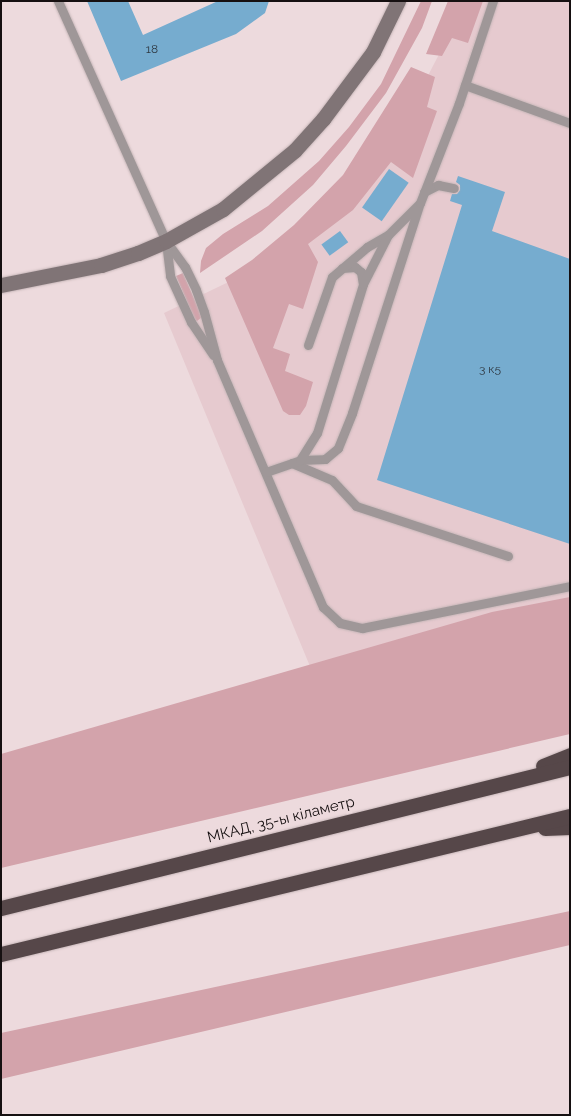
<!DOCTYPE html>
<html>
<head>
<meta charset="utf-8">
<style>
  body { margin:0 }
  #map { position:relative; width:571px; height:1116px; overflow:hidden; background:#eddadd; font-family:Raleway,sans-serif }
  div>[style] { position:absolute }
  .built>* { inset:0; background:#e6cacf }
  .green>* { inset:0; background:#d3a3ab }
  .building>* { inset:0; background:#76accf; transform-origin:0 0 }
  .roads { filter:drop-shadow(0 0 1px #c6b6b8) drop-shadow(0 0 1px #c6b6b8) }
  .lane>* { height:9px; margin:-4.5px; padding:0 4.5px; transform-origin:4.5px; border-radius:4.5px; background:#9f9798 }
  .secondary>* { height:15px; margin:-7.5px; padding:0 7.5px; transform-origin:7.5px; border-radius:7.5px; background:#807476 }
  .highway>* { height:15px; margin:-7.5px; padding:0 7.5px; transform-origin:7.5px; border-radius:7.5px; background:#564749 }
  span { translate:-50% -50%; white-space:nowrap; text-align:center; line-height:1.15; -webkit-text-stroke:5px #eddadd; paint-order:stroke }
  .number-label { font-size:12px; color:#2e3740 }
  .number-label span { -webkit-text-stroke-width:0 }
  .street-label { font-size:15px; color:#161011 }
  .frame { position:absolute; inset:0; border:2px solid #161011; pointer-events:none }
</style>
</head>
<body>
<div id="map">
  <div class="built">
    <i style="clip-path:polygon(460px 1px,570px 1px,570px 662px,328px 710px,164px 313px,241px 276px,293px 241px,407px 116px,448px 37px)"></i>
  </div>
  <div class="green">
    <i style="clip-path:polygon(421px 1px,432px 1px,422px 28px,386px 93px,346px 146px,313px 185px,262px 231px,200px 273px,201px 261px,206px 248px,223px 234px,268px 206px,319px 161px,349px 127px,381px 84px)"></i>
    <i style="clip-path:polygon(448px 1px,483px 1px,468px 43px,452px 38px,442px 56px,426px 54px)"></i>
    <i style="clip-path:polygon(411px 67px,435px 77px,427px 107px,437px 111px,413px 178px,391px 162px,353px 210px,308px 244px,318px 262px,303px 309px,289px 304px,273px 348px,290px 354px,285px 371px,313px 382px,306px 406px,300px 415px,289px 415px,283px 411px,225px 278px,252px 260px,294px 225px,343px 175px)"></i>
    <i style="clip-path:polygon(183px 273px,202px 317px,197px 321px,195px 320px,176px 276px)"></i>
    <i style="clip-path:polygon(570px 597px,570px 734px,1px 868px,1px 754px,492px 612px)"></i>
    <i style="clip-path:polygon(570px 911px,570px 945px,1px 1079px,1px 1033px)"></i>
  </div>
  <div class="building">
    <i style="clip-path:polygon(87px 1px,128px 1px,143px 35px,218px 1px,269px 1px,265px 13px,236px 34px,121px 81px)"></i>
    <i style="left:389px;top:169px;width:24px;height:47px;rotate:35deg"></i>
    <i style="clip-path:polygon(458px 176px,505px 192px,492px 231px,570px 259px,570px 544px,377px 480px,462px 205px,450px 201px,452px 194px,457px 194px,460px 190px,460px 185px,456px 182px)"></i>
    <i style="left:340px;top:231px;width:14px;height:23px;rotate:54deg"></i>
  </div>
  <div class="roads">
    <div class="lane">
      <i style="left:58px;top:1px;width:263px;rotate:65.8deg"></i>
      <i style="left:166px;top:241px;width:32px;rotate:54deg"></i>
      <i style="left:185px;top:267px;width:25px;rotate:64deg"></i>
      <i style="left:196px;top:290px;width:23px;rotate:70deg"></i>
      <i style="left:204px;top:312px;width:50px;rotate:74.8deg"></i>
      <i style="left:217px;top:360px;width:269px;rotate:66.8deg"></i>
      <i style="left:323px;top:607px;width:23px;rotate:43deg"></i>
      <i style="left:340px;top:623px;width:23px;rotate:13deg"></i>
      <i style="left:362px;top:628px;width:212px;rotate:-11.4deg"></i>
      <i style="left:465px;top:85px;width:112px;rotate:19.9deg"></i>
      <i style="left:424px;top:192px;width:16px;rotate:-27deg"></i>
      <i style="left:438px;top:185px;width:16px;rotate:11deg"></i>
      <i style="left:166px;top:242px;width:34px;rotate:83deg"></i>
      <i style="left:170px;top:276px;width:51px;rotate:65.5deg"></i>
      <i style="left:191px;top:322px;width:40px;rotate:56deg"></i>
      <i style="left:342px;top:268px;width:13px;rotate:-4deg"></i>
      <i style="left:355px;top:267px;width:8px;rotate:40deg"></i>
      <i style="left:361px;top:272px;width:12px;rotate:81deg"></i>
      <i style="left:308px;top:345px;width:72px;rotate:-70.6deg"></i>
      <i style="left:332px;top:277px;width:46px;rotate:-40.6deg"></i>
      <i style="left:367px;top:247px;width:24px;rotate:-30deg"></i>
      <i style="left:300px;top:460px;width:25px;rotate:-2deg"></i>
      <i style="left:325px;top:459px;width:17px;rotate:-40deg"></i>
      <i style="left:338px;top:448px;width:38px;rotate:-68deg"></i>
      <i style="left:352px;top:413px;width:219px;rotate:-72.1deg"></i>
      <i style="left:292px;top:463px;width:43px;rotate:23deg"></i>
      <i style="left:332px;top:480px;width:35px;rotate:47deg"></i>
      <i style="left:356px;top:506px;width:160px;rotate:18.2deg"></i>
      <i style="left:266px;top:472px;width:36px;rotate:-19deg"></i>
      <i style="left:300px;top:460px;width:32px;rotate:-58deg"></i>
      <i style="left:317px;top:433px;width:156px;rotate:-72.8deg"></i>
      <i style="left:363px;top:284px;width:55px;rotate:-63deg"></i>
      <i style="left:388px;top:235px;width:45px;rotate:-45deg"></i>
      <i style="left:420px;top:203px;width:107px;rotate:-68.7deg"></i>
      <i style="left:459px;top:103px;width:108px;rotate:-71.6deg"></i>
    </div>
    <div class="secondary">
      <i style="left:1px;top:285px;width:102px;rotate:-11.3deg"></i>
      <i style="left:101px;top:265px;width:39px;rotate:-18deg"></i>
      <i style="left:138px;top:253px;width:30px;rotate:-23deg"></i>
      <i style="left:166px;top:241px;width:65px;rotate:-29.3deg"></i>
      <i style="left:223px;top:209px;width:93px;rotate:-39.3deg"></i>
      <i style="left:295px;top:150px;width:42px;rotate:-47.9deg"></i>
      <i style="left:323px;top:119px;width:84px;rotate:-53.3deg"></i>
      <i style="left:373px;top:52px;width:57px;rotate:-63.9deg"></i>
    </div>
    <div class="highway">
      <i style="left:543px;top:766px;width:29px;rotate:-22deg"></i>
      <i style="left:545px;top:828px;width:25px;rotate:-2deg"></i>
      <i style="left:1px;top:908px;width:586px;rotate:-13.92deg"></i>
      <i style="left:1px;top:954px;width:585px;rotate:-13.63deg"></i>
    </div>
  </div>
  <div class="number-label">
    <span style="left:152px;top:50px">18</span>
    <span style="left:490px;top:370px">3 к5</span>
  </div>
  <div class="street-label">
    <span style="left:281px;top:820px;rotate:-14deg">МКАД, 35-ы кіламетр</span>
  </div>
  <div class="frame"></div>
</div>
</body>
</html>
